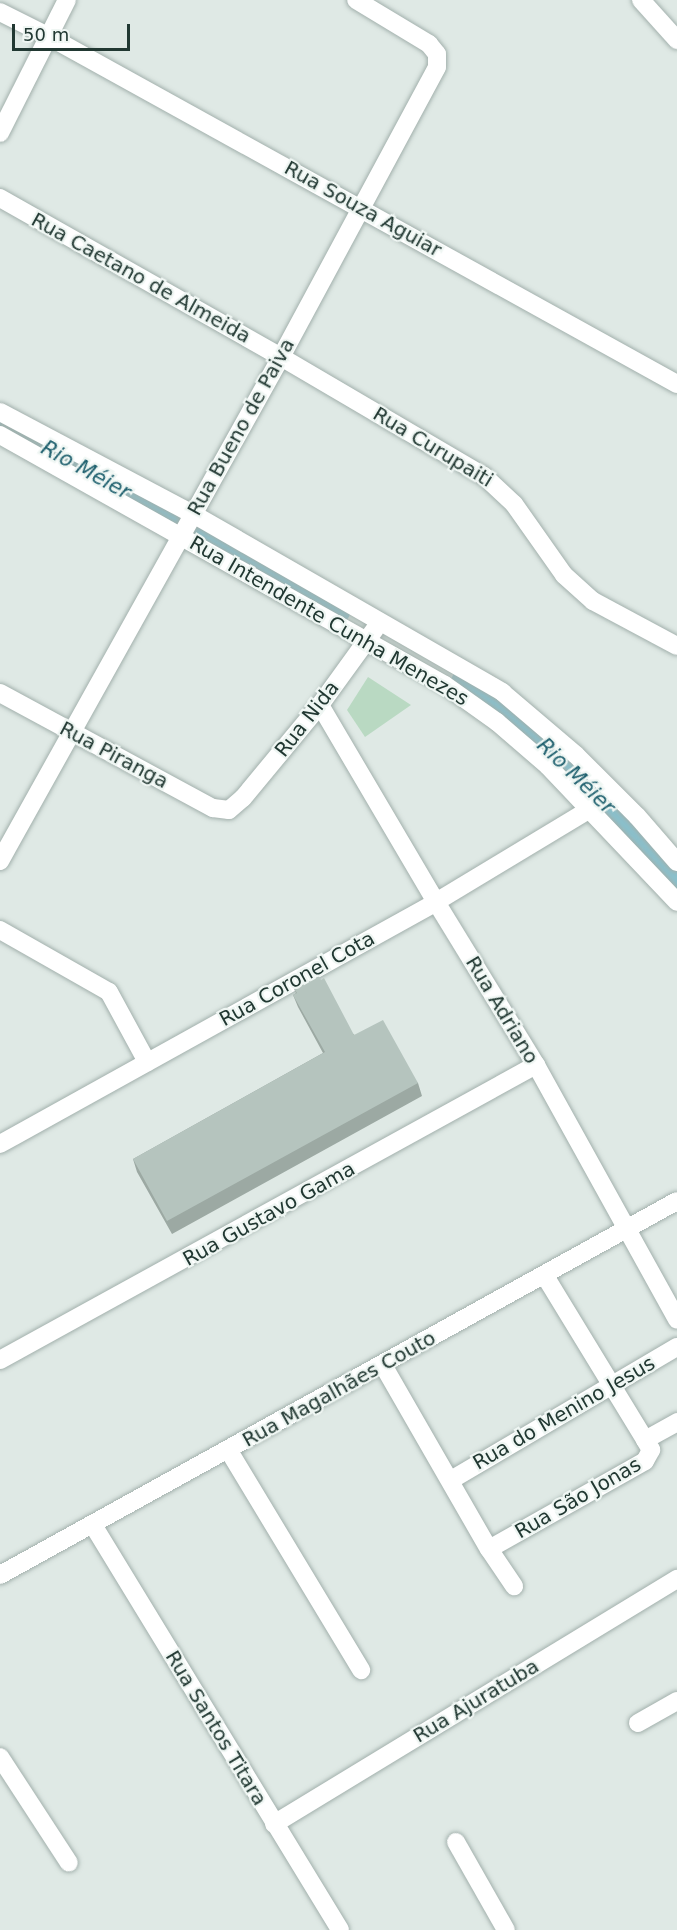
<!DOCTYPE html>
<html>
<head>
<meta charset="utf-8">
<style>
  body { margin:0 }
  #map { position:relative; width:677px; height:1930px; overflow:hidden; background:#dfe9e5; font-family:"DejaVu Sans",sans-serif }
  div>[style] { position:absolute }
  .green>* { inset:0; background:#b9d9c2 }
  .river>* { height:28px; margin:-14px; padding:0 14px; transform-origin:14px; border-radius:14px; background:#8ac0cc }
  .roads { filter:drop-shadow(0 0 2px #a2b0ac) drop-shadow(0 0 2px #a2b0ac) }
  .minor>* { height:18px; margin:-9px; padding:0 9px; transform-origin:9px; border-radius:9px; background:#fff }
  .wall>* { inset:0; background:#9ca9a3 }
  .building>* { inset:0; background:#b5c4be }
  span { translate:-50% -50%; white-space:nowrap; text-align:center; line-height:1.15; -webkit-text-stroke:4.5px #eff6f3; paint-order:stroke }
  .street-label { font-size:20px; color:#213832 }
  .water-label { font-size:21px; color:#20616f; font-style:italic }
  .scale { position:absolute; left:12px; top:24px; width:118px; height:27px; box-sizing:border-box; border:3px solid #213832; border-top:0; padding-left:8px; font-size:18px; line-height:21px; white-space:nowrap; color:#213832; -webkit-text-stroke:4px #eff6f3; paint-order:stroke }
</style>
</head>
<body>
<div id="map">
  <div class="green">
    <i style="clip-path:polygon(368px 677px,411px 705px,365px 737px,347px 710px)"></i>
  </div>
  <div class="river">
    <i style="left:0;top:422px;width:198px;rotate:29deg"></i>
    <i style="left:201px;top:533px;width:156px;rotate:29.5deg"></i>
    <i style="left:465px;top:682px;width:54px;rotate:35.2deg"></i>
    <i style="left:509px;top:713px;width:99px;rotate:41.7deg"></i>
    <i style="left:583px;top:779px;width:138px;rotate:47.1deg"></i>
  </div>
  <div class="roads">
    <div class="minor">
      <i style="left:641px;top:0;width:54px;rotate:48deg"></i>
      <i style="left:0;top:12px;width:54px;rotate:26.6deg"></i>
      <i style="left:48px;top:36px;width:719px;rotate:28.95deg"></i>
      <i style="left:0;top:133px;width:149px;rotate:-63.3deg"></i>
      <i style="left:0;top:198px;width:323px;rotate:29.5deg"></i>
      <i style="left:281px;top:357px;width:235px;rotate:30.4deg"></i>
      <i style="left:484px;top:476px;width:41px;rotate:43deg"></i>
      <i style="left:514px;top:504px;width:87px;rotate:54.8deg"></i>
      <i style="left:564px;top:575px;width:39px;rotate:42deg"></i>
      <i style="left:593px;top:601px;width:95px;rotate:28.2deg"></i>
      <i style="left:0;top:412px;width:218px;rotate:27.9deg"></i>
      <i style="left:193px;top:514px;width:357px;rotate:29.9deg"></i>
      <i style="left:502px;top:692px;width:97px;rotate:40.4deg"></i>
      <i style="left:576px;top:755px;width:86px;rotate:45deg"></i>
      <i style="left:637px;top:816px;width:61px;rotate:49deg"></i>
      <i style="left:0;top:435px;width:510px;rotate:29.33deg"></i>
      <i style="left:445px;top:685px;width:64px;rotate:35.4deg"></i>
      <i style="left:497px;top:722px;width:67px;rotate:40.8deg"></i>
      <i style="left:548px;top:766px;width:187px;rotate:46.5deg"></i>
      <i style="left:0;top:693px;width:242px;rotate:28.4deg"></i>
      <i style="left:213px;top:808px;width:16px;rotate:7deg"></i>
      <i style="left:229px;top:810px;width:18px;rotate:-41deg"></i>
      <i style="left:243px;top:798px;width:121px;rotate:-50.4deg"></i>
      <i style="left:320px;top:705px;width:94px;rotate:-54.1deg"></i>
      <i style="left:320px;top:705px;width:229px;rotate:59.5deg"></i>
      <i style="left:436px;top:902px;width:191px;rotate:58.5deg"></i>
      <i style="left:536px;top:1065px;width:291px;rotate:61deg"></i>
      <i style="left:0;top:861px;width:577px;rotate:-60.86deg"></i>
      <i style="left:281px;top:357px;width:329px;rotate:-61.7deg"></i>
      <i style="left:437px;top:67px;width:13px;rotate:-90deg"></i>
      <i style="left:437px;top:54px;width:13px;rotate:-129deg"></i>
      <i style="left:429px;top:44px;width:85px;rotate:-148.9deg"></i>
      <i style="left:0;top:930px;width:125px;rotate:29.6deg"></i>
      <i style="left:109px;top:992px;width:80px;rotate:61.5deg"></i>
      <i style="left:0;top:1144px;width:499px;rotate:-29deg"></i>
      <i style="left:436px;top:902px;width:180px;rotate:-31.1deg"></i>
      <i style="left:545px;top:1276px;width:192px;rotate:58.6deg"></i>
      <i style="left:0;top:1360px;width:612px;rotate:-28.83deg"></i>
      <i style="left:383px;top:1365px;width:212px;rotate:60.1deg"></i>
      <i style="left:489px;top:1549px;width:45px;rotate:56deg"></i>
      <i style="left:229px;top:1451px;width:256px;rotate:58.9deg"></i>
      <i style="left:451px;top:1480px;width:262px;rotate:-30.5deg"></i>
      <i style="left:93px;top:1525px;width:474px;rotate:58.6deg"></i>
      <i style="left:489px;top:1549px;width:179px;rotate:-29.4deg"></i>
      <i style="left:645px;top:1461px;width:13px;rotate:-61deg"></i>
      <i style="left:651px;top:1450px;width:12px;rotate:-121deg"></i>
      <i style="left:645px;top:1440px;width:37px;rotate:-29deg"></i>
      <i style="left:0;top:1575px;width:773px;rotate:-28.92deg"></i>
      <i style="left:638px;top:1723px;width:45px;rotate:-29.4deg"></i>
      <i style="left:0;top:1757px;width:126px;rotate:56.9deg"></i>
      <i style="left:274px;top:1824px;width:472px;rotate:-31.3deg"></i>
      <i style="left:456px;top:1842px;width:101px;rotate:60.4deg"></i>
    </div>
  </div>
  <div class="wall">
    <i style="clip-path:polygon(294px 989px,418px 1083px,422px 1096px,172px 1234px,137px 1172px,133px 1159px,323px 1053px,298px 1007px,293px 995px,296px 993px)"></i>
  </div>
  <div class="building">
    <i style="clip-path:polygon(319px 976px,321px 980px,324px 978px,354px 1035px,383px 1020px,418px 1083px,167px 1221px,133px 1159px,325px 1052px,293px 995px,297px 993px,294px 989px)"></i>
  </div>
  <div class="street-label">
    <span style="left:363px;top:209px;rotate:29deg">Rua Souza Aguiar</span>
    <span style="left:141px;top:278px;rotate:29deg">Rua Caetano de Almeida</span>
    <span style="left:241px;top:427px;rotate:-61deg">Rua Bueno de Paiva</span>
    <span style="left:433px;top:447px;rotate:31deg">Rua Curupaiti</span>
    <span style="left:329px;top:621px;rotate:30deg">Rua Intendente Cunha Menezes</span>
    <span style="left:307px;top:719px;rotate:-52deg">Rua Nida</span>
    <span style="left:114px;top:755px;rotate:28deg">Rua Piranga</span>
    <span style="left:297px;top:979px;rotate:-29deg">Rua Coronel Cota</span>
    <span style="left:502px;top:1010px;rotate:59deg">Rua Adriano</span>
    <span style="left:269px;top:1214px;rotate:-29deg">Rua Gustavo Gama</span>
    <span style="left:339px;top:1389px;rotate:-29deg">Rua Magalhães Couto</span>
    <span style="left:564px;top:1413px;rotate:-30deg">Rua do Menino Jesus</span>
    <span style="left:578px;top:1498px;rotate:-30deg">Rua São Jonas</span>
    <span style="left:476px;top:1701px;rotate:-31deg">Rua Ajuratuba</span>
    <span style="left:216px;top:1728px;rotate:59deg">Rua Santos Titara</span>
  </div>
  <div class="water-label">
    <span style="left:86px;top:470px;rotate:29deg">Rio Méier</span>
    <span style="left:576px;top:776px;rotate:44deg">Rio Méier</span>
  </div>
  <div class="scale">50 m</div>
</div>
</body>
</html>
